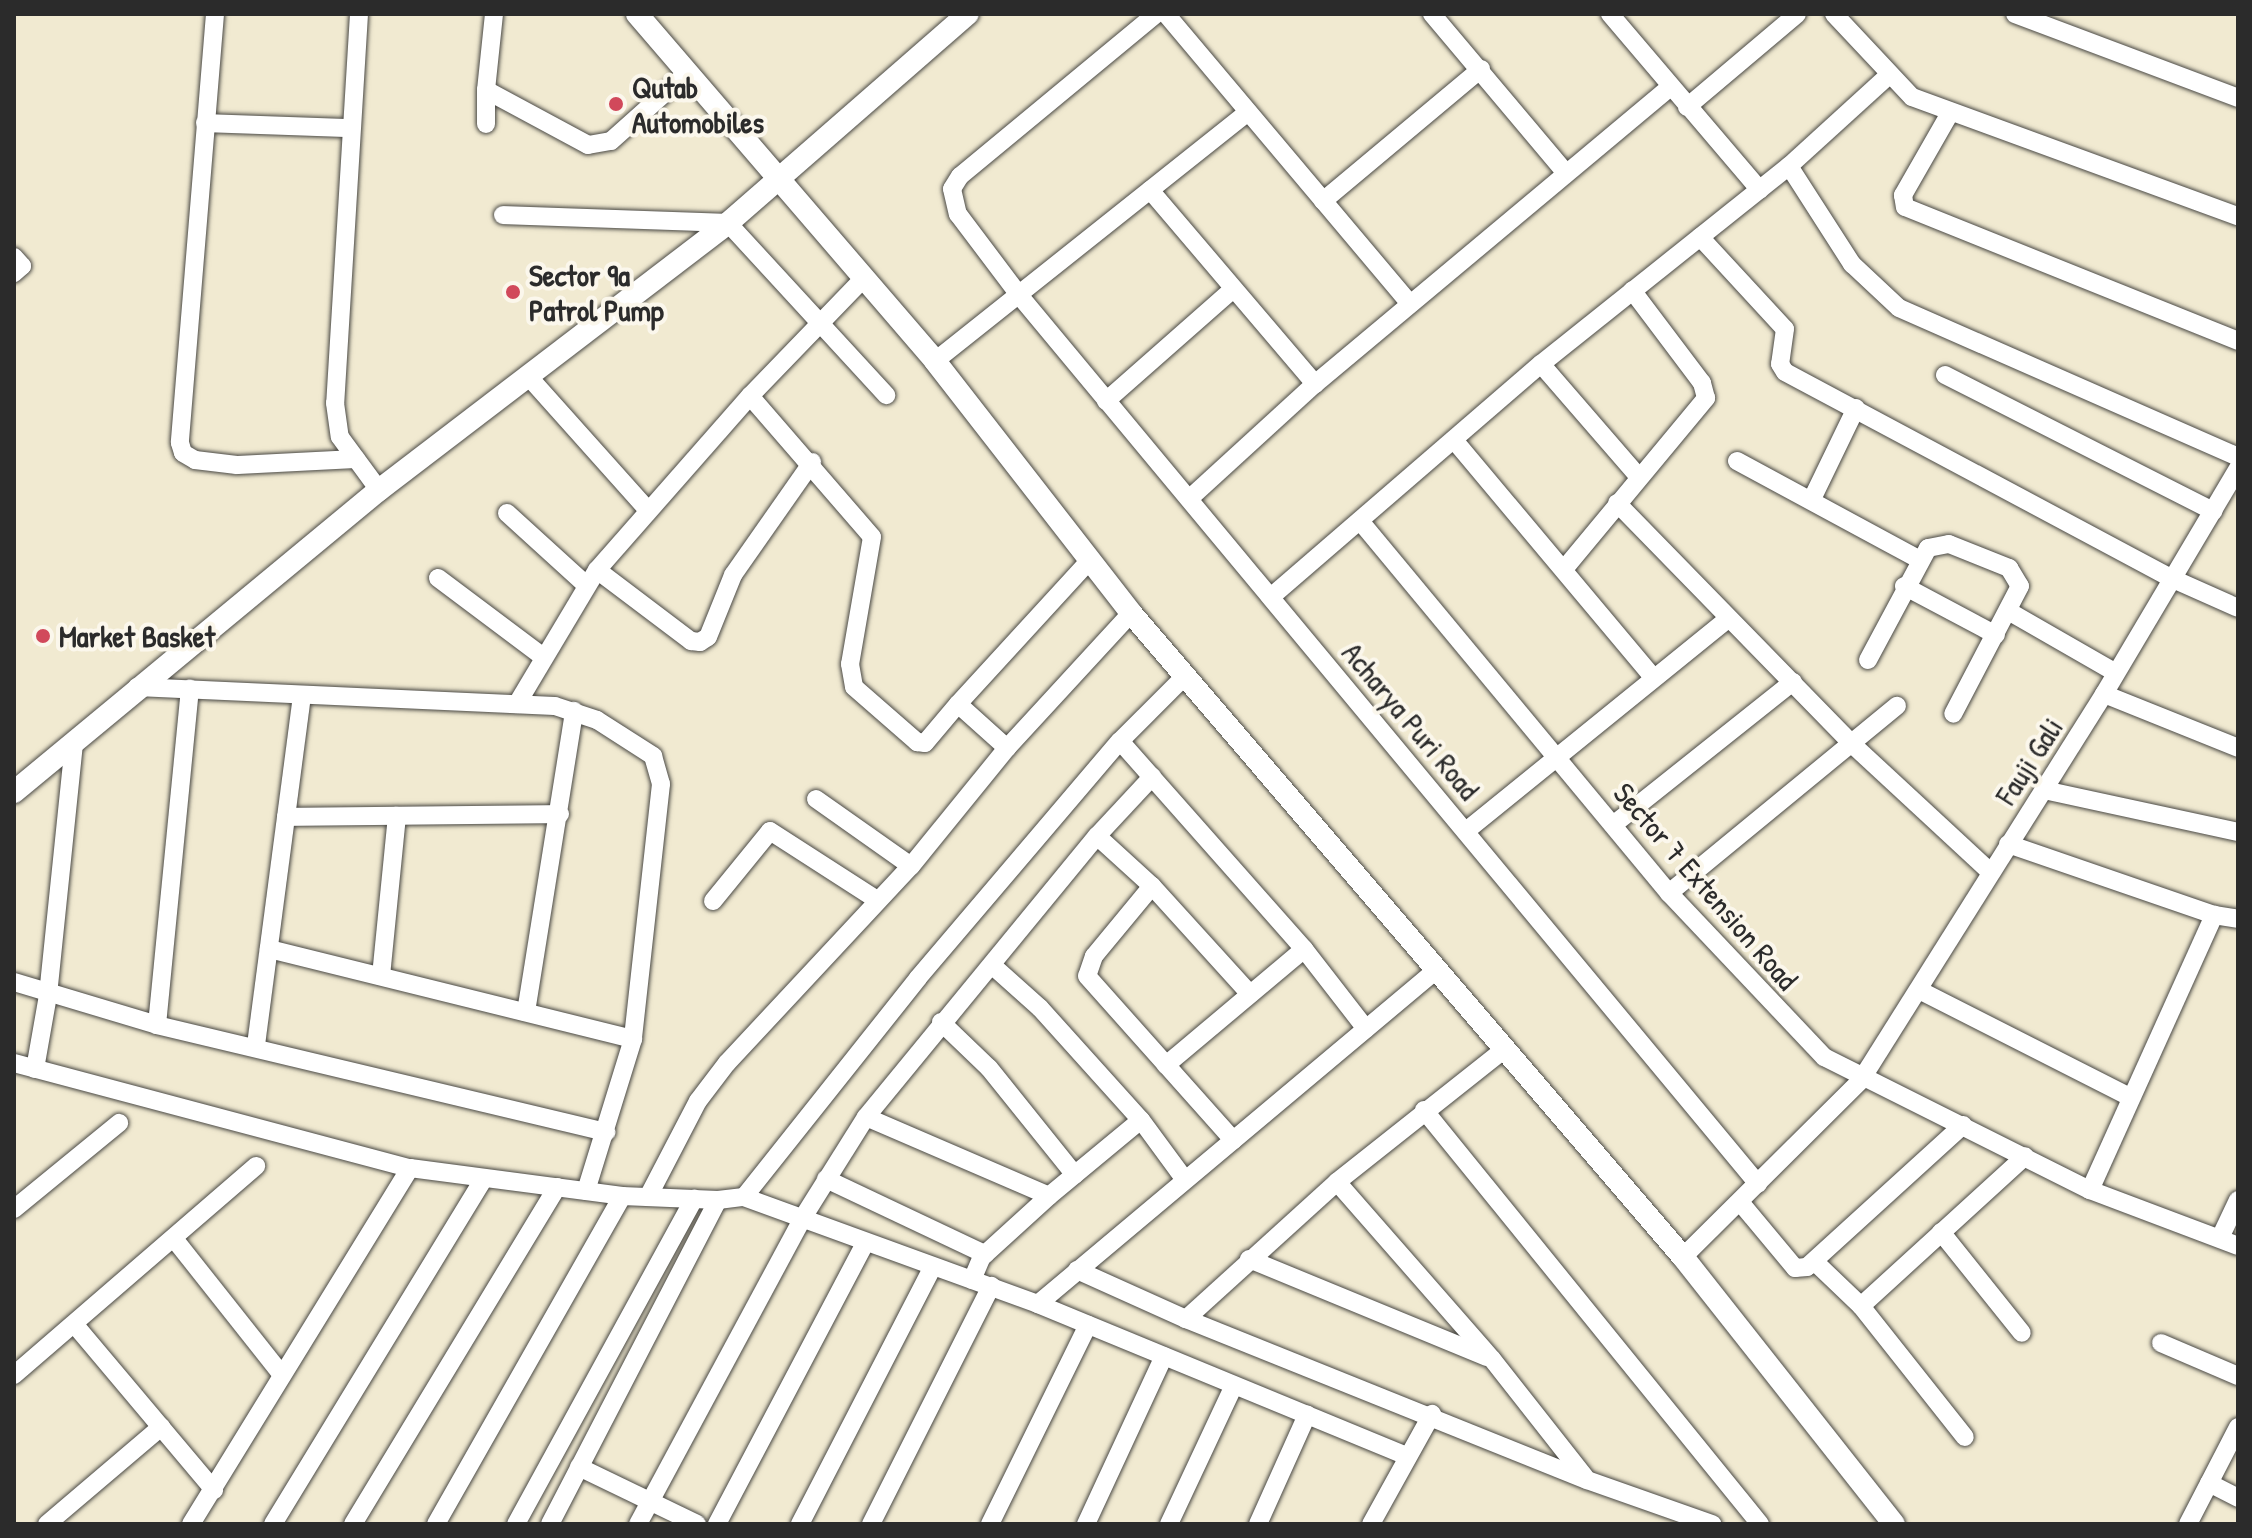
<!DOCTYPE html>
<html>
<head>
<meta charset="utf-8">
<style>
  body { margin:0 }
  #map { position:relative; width:2252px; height:1538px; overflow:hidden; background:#f1ead1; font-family:"Patrick Hand",sans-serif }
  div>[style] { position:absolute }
  .roads { filter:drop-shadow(0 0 2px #494844) drop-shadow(0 0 2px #494844) }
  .minor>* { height:18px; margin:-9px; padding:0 9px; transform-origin:9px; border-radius:9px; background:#fff }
  .tertiary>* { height:22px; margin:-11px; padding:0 11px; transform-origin:11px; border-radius:11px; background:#fff }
  .dots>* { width:22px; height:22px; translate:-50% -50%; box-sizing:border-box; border:4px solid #fbf7ec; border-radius:50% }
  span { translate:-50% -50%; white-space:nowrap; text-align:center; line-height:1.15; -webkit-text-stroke:8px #fbf7ec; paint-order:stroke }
  .poi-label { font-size:30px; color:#2b2b2b; font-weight:700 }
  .left { translate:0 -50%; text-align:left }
  .street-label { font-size:30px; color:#2b2b2b }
  .frame { position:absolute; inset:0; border:16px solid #2b2b2b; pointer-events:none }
</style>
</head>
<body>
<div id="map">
  <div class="roads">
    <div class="minor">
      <i style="left:215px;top:14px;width:430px;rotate:94.7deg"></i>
      <i style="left:180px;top:443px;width:10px;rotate:73deg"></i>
      <i style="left:183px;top:453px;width:14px;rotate:30deg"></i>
      <i style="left:195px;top:460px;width:42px;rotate:6.8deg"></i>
      <i style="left:237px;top:465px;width:119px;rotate:-2.9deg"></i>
      <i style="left:359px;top:14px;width:390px;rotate:93.5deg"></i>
      <i style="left:335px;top:403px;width:34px;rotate:82deg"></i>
      <i style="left:340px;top:437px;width:66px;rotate:53.7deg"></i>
      <i style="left:494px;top:14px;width:76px;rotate:96deg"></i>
      <i style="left:486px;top:90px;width:116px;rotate:28.3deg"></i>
      <i style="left:588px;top:145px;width:23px;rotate:-10deg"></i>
      <i style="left:611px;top:141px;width:102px;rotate:-41.8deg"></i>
      <i style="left:1156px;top:14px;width:254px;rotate:140.4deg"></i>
      <i style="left:960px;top:176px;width:15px;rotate:122deg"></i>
      <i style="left:952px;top:189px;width:26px;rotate:77deg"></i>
      <i style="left:958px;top:214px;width:101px;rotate:53deg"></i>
      <i style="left:1019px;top:295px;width:1156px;rotate:50.26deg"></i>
      <i style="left:1166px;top:14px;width:379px;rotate:49.9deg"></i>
      <i style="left:1432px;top:14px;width:208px;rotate:49.9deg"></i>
      <i style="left:1610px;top:14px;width:231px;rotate:49.6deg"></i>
      <i style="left:1834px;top:14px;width:114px;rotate:46.8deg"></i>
      <i style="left:1912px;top:97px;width:347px;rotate:20.1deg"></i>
      <i style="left:2015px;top:14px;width:238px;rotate:20.6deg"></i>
      <i style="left:1687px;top:107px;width:144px;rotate:-40.2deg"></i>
      <i style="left:1950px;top:113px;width:95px;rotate:119.8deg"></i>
      <i style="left:1903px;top:195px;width:12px;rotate:81deg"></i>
      <i style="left:1905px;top:207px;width:359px;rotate:21.9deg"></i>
      <i style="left:205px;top:123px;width:146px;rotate:2deg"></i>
      <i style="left:486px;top:124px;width:34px;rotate:-90deg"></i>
      <i style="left:1789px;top:166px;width:117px;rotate:57.3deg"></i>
      <i style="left:1852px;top:264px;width:64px;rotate:43.1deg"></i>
      <i style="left:1899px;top:308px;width:370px;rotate:23.7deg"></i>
      <i style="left:1150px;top:190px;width:255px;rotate:49.6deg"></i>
      <i style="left:1323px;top:201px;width:206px;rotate:-39.9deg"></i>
      <i style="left:503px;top:215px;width:225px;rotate:2deg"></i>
      <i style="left:728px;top:223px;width:234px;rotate:47.4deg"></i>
      <i style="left:1700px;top:237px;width:125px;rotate:47.3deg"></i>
      <i style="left:1785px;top:329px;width:35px;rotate:98deg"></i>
      <i style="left:1780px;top:364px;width:9px;rotate:58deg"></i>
      <i style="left:1785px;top:372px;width:440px;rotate:28.1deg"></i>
      <i style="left:2173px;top:579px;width:71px;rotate:24deg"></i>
      <i style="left:14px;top:257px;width:12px;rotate:48deg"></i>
      <i style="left:22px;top:266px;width:11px;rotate:139deg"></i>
      <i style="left:935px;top:361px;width:400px;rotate:-38.5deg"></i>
      <i style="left:1541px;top:364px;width:150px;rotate:49.1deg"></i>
      <i style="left:1945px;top:375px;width:301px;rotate:26.9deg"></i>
      <i style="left:528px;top:376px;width:180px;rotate:48.2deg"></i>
      <i style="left:750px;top:396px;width:186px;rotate:49.1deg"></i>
      <i style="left:872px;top:537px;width:129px;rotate:99.8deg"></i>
      <i style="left:850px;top:664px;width:23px;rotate:80deg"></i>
      <i style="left:854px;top:687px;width:84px;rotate:41.1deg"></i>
      <i style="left:917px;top:742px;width:8px;rotate:7deg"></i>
      <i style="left:925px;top:743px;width:51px;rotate:-49.8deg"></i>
      <i style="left:958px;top:704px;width:66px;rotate:41.9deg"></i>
      <i style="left:1106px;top:401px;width:168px;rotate:-41.4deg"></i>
      <i style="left:1454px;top:440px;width:309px;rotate:50deg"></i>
      <i style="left:1737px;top:461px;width:208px;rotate:28.4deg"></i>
      <i style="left:1190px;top:498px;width:169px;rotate:-42.4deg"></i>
      <i style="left:1315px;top:384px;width:463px;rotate:-39.9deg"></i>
      <i style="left:1812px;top:499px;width:101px;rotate:-64.2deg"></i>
      <i style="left:1617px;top:503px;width:337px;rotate:45.7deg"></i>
      <i style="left:1852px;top:744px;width:187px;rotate:42.8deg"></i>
      <i style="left:507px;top:513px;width:107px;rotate:42.3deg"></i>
      <i style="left:1360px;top:521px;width:484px;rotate:50.3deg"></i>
      <i style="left:1669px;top:893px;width:226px;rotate:46.6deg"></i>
      <i style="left:1824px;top:1057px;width:297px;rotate:26.6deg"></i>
      <i style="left:2090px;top:1190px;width:158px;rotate:20.7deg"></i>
      <i style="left:1565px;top:568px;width:221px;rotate:-50.3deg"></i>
      <i style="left:1706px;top:398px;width:16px;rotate:-105deg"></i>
      <i style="left:1702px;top:383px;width:116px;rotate:-127deg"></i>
      <i style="left:597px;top:570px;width:118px;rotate:37.1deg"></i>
      <i style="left:691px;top:641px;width:9px;rotate:6deg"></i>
      <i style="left:700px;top:642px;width:9px;rotate:-32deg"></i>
      <i style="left:708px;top:637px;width:67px;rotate:-68deg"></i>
      <i style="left:733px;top:575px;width:138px;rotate:-55deg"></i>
      <i style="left:438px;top:578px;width:130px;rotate:36.9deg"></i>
      <i style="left:1904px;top:586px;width:104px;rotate:28deg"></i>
      <i style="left:1272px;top:596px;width:355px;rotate:-40.8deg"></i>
      <i style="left:1541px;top:364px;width:317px;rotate:-38.6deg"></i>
      <i style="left:1789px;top:166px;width:134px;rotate:-42.3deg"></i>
      <i style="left:2010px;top:612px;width:122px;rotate:29.9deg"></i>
      <i style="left:1868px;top:660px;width:127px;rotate:-61.8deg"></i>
      <i style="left:1928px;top:548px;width:21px;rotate:-11deg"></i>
      <i style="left:1949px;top:544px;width:65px;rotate:21.8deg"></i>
      <i style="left:2009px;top:568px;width:21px;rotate:59deg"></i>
      <i style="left:2020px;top:586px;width:144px;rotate:117.6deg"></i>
      <i style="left:1185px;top:676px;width:92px;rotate:135deg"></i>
      <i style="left:1120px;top:741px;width:278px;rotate:48.5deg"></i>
      <i style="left:1304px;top:949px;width:101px;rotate:52.2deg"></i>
      <i style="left:137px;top:687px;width:418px;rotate:2.6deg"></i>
      <i style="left:555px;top:706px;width:44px;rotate:18.4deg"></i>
      <i style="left:597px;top:720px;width:67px;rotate:32.7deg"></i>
      <i style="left:653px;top:756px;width:29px;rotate:74deg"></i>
      <i style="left:661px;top:784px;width:257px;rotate:96.3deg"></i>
      <i style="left:633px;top:1039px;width:159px;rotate:107.2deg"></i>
      <i style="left:2104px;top:694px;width:144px;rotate:21.9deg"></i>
      <i style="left:517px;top:704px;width:156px;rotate:-59.2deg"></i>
      <i style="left:597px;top:570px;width:232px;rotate:-48.7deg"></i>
      <i style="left:750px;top:396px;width:164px;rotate:-46deg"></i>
      <i style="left:958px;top:704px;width:195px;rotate:-47.5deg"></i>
      <i style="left:2044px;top:790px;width:198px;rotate:12.2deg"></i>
      <i style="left:816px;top:799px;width:116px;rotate:35.2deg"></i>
      <i style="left:286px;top:817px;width:274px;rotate:-0.6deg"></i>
      <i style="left:1613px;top:825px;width:230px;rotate:-38.5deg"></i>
      <i style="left:1466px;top:831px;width:338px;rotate:-39deg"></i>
      <i style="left:1097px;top:836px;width:74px;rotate:42.3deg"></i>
      <i style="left:1152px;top:886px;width:146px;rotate:47.8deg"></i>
      <i style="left:2008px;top:844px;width:218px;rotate:19deg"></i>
      <i style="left:2214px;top:915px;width:24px;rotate:9deg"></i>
      <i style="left:1152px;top:886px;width:91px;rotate:129.6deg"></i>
      <i style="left:1094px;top:956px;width:21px;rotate:109deg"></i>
      <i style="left:1087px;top:976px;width:220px;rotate:48.3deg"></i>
      <i style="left:1669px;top:893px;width:295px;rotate:-39.4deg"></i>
      <i style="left:713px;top:901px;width:90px;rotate:-50.8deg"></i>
      <i style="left:770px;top:831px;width:127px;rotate:32.8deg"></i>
      <i style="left:269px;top:949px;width:375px;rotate:13.9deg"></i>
      <i style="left:993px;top:966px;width:63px;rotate:41.8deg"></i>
      <i style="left:1040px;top:1008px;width:151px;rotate:48deg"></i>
      <i style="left:1141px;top:1120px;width:74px;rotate:53.7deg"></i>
      <i style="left:381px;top:976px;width:161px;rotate:-84.3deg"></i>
      <i style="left:14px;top:982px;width:149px;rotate:16.7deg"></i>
      <i style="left:157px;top:1025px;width:462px;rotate:13.4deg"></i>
      <i style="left:1919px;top:990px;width:237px;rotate:26.9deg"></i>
      <i style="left:526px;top:1012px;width:305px;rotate:-80.9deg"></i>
      <i style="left:941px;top:1022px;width:66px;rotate:43.8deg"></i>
      <i style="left:989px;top:1068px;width:137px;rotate:51.2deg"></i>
      <i style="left:157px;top:1025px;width:338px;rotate:-84.4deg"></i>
      <i style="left:256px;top:1045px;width:352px;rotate:-82.5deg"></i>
      <i style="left:1506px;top:1048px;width:216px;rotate:141.6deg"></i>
      <i style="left:1337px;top:1182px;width:204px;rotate:137.8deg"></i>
      <i style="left:1186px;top:1319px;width:432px;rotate:21.9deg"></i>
      <i style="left:1587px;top:1480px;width:133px;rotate:19.4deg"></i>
      <i style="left:14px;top:1063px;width:410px;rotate:14.9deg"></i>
      <i style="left:410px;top:1168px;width:214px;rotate:7.5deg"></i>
      <i style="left:622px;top:1196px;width:96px;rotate:2.4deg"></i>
      <i style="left:1166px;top:1065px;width:180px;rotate:-40deg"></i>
      <i style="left:35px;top:1069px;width:75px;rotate:-80deg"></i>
      <i style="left:48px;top:995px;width:251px;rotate:-84.1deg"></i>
      <i style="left:1424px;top:1110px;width:533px;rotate:50.94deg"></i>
      <i style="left:866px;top:1117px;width:199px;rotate:23.3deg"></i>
      <i style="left:1049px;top:1196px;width:119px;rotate:-39.6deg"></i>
      <i style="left:826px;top:1179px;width:176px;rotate:25.3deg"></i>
      <i style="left:1337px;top:1182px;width:235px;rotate:48.8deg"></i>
      <i style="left:1492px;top:1359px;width:150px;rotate:51.8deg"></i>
      <i style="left:2090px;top:1190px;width:302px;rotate:-65.7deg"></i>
      <i style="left:648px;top:1197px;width:108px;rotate:-62.5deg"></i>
      <i style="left:698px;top:1101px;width:48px;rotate:-52.7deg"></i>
      <i style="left:727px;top:1063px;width:270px;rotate:-47deg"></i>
      <i style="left:911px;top:866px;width:152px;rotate:-50.9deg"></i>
      <i style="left:1007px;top:748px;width:183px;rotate:-47.4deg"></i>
      <i style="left:744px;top:1197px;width:280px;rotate:-51.5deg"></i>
      <i style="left:918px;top:978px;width:311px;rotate:-49.6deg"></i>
      <i style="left:1740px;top:1202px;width:86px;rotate:50.2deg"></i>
      <i style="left:1795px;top:1268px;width:12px;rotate:-5deg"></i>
      <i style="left:1807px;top:1267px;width:211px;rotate:-42.3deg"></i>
      <i style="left:14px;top:1209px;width:136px;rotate:-39.3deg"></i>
      <i style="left:1941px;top:1232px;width:129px;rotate:51.3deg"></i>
      <i style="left:2220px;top:1238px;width:42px;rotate:-64.7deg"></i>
      <i style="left:175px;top:1240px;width:172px;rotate:51.6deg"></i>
      <i style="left:1683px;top:1257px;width:251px;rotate:-44.8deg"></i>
      <i style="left:1861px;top:1080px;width:456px;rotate:-57.8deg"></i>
      <i style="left:2104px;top:694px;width:263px;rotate:-59.3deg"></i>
      <i style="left:1249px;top:1259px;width:257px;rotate:22.4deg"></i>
      <i style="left:1815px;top:1262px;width:64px;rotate:43.7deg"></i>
      <i style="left:1861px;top:1306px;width:167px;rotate:51.6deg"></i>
      <i style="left:1077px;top:1270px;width:120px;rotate:24.2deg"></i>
      <i style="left:972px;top:1280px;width:25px;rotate:-67deg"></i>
      <i style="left:982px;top:1257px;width:91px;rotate:-42.3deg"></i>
      <i style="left:1038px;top:1304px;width:518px;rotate:-39.99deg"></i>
      <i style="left:1861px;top:1306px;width:222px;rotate:-42.4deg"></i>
      <i style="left:75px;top:1325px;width:216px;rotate:49.9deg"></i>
      <i style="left:2161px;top:1343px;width:84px;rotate:23.2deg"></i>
      <i style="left:14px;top:1375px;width:320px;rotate:-40.8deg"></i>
      <i style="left:579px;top:1467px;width:131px;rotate:25.8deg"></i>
      <i style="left:2209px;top:1483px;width:33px;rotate:27deg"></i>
      <i style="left:47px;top:1524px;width:150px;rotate:-40.4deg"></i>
      <i style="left:191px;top:1524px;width:418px;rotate:-58.4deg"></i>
      <i style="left:273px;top:1524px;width:405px;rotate:-58.6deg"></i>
      <i style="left:353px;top:1524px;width:394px;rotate:-58.8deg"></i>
      <i style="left:436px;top:1524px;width:377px;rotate:-60.4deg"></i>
      <i style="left:516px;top:1524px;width:371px;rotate:-61.3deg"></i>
      <i style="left:550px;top:1524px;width:365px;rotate:-62.6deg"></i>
      <i style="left:718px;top:1200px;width:26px;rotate:-7deg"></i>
      <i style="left:744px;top:1197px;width:313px;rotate:20deg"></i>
      <i style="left:1038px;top:1304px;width:399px;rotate:22.4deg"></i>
      <i style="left:638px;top:1524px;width:346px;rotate:-61.7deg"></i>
      <i style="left:802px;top:1219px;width:120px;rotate:-57.9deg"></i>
      <i style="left:866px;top:1117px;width:364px;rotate:-50.6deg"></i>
      <i style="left:1097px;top:836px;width:81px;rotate:-47deg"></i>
      <i style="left:717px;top:1524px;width:318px;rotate:-62.2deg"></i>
      <i style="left:800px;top:1524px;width:288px;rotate:-62.7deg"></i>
      <i style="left:871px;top:1524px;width:267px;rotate:-63.2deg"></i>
      <i style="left:990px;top:1524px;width:222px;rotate:-63.8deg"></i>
      <i style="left:1086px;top:1524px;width:185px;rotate:-65.1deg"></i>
      <i style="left:1169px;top:1524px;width:153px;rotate:-64.9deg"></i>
      <i style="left:1258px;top:1524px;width:120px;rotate:-65.8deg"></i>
      <i style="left:1371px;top:1524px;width:126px;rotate:-61deg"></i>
      <i style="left:2188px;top:1524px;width:109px;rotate:-62.7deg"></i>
    </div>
    <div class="tertiary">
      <i style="left:637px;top:14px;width:457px;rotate:49.3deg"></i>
      <i style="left:935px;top:361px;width:319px;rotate:52.1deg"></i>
      <i style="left:1131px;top:613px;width:848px;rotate:49.4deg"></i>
      <i style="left:1683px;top:1257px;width:340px;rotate:51.7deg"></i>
      <i style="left:14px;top:792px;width:474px;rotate:-39.6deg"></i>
      <i style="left:379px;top:490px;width:439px;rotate:-37.4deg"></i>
      <i style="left:728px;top:223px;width:318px;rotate:-41.1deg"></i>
    </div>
  </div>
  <div class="dots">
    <i style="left:616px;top:104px;background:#d1495b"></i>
    <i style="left:513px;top:292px;background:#d1495b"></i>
    <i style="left:43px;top:636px;background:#d1495b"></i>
  </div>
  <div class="poi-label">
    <span class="left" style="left:632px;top:104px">Qutab<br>Automobiles</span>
    <span class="left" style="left:529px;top:292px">Sector 9a<br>Patrol Pump</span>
    <span class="left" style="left:59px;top:636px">Market Basket</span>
  </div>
  <div class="street-label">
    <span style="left:1411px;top:721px;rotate:50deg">Acharya Puri Road</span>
    <span style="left:2029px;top:761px;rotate:-57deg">Fauji Gali</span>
    <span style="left:1706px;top:886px;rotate:49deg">Sector 7 Extension Road</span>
  </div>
  <div class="frame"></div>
</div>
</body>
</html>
